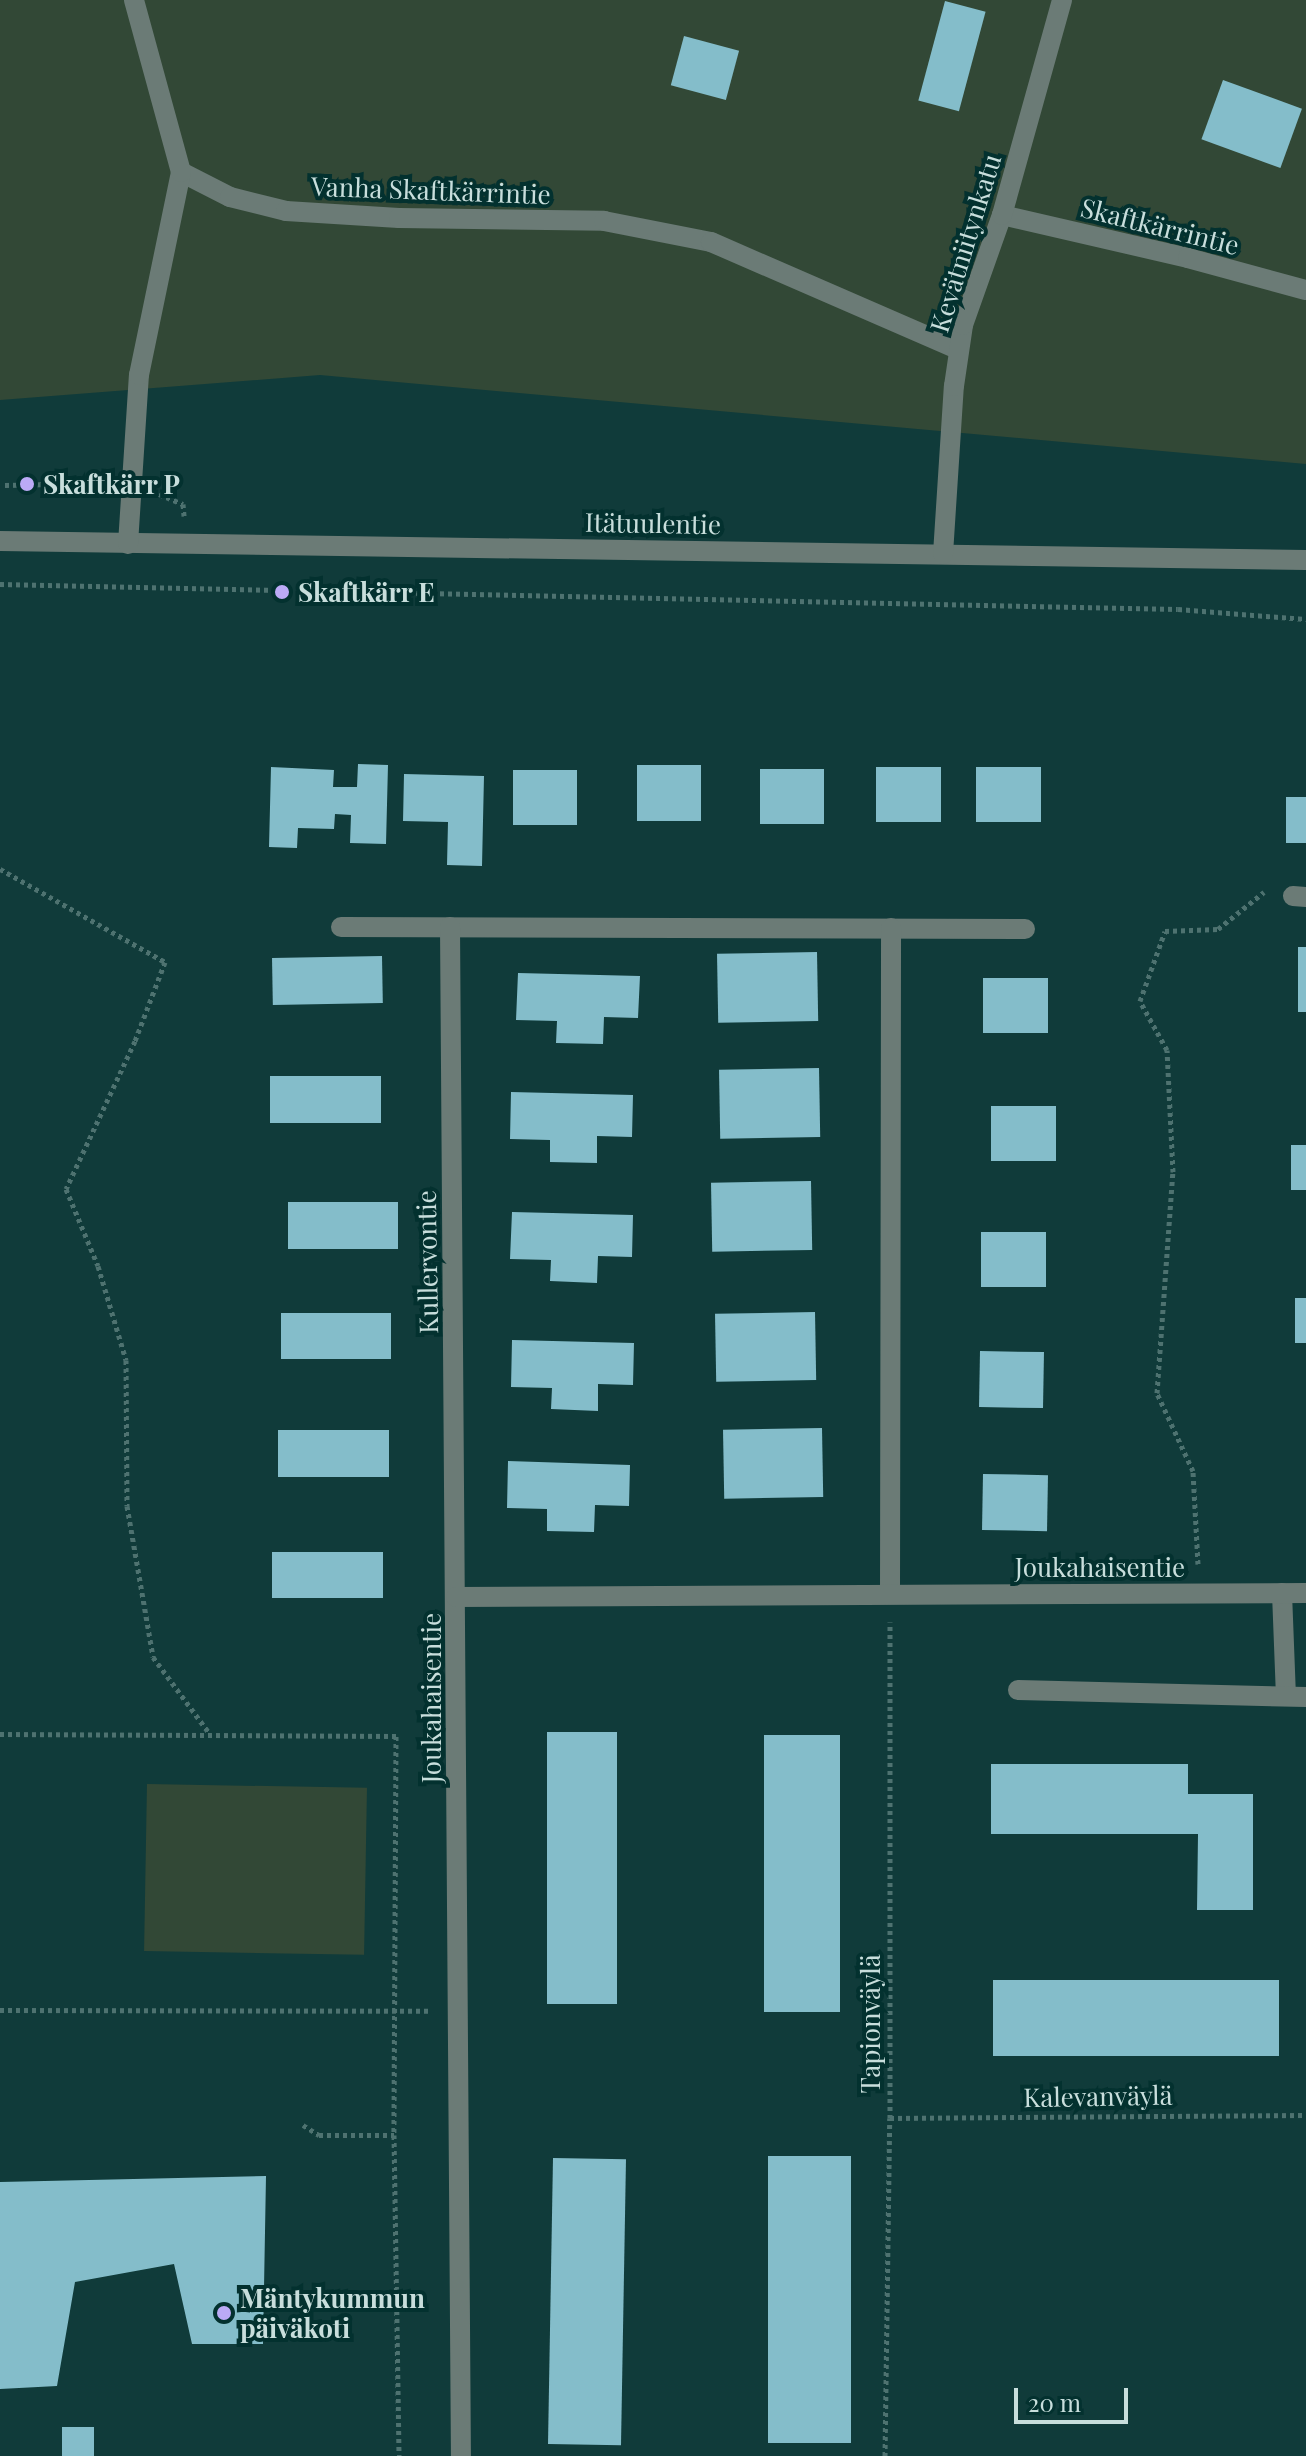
<!DOCTYPE html>
<html>
<head>
<meta charset="utf-8">
<style>
  body { margin:0 }
  #map { position:relative; width:1306px; height:2456px; overflow:hidden; background:#103b3a; font-family:"Playfair Display",serif }
  div>[style] { position:absolute }
  .green>* { inset:0; background:#324836; transform-origin:0 0 }
  .building>* { inset:0; background:#84bdca; transform-origin:0 0 }
  .path>* { height:5px; margin-top:-2.5px; transform-origin:0; background:repeating-linear-gradient(90deg,#4e7270 0 4px,transparent 0 8px) }
  .minor>* { height:20px; margin:-10px; padding:0 10px; transform-origin:10px; border-radius:10px; background:#6b7b76 }
  .dots>* { width:22px; height:22px; translate:-50% -50%; box-sizing:border-box; border:4px solid #03312f; border-radius:50% }
  span { translate:-50% -50%; white-space:nowrap; text-align:center; line-height:1.15; -webkit-text-stroke:8px #03312f; paint-order:stroke }
  .street-label { font-size:26px; color:#c8dedc }
  .poi-label { font-size:26px; color:#c8dedc; font-weight:700 }
  .left { translate:0 -50%; text-align:left }
  .scale { position:absolute; left:1014px; top:2388px; width:114px; height:36px; box-sizing:border-box; border:4px solid #c8dedc; border-top:0; padding-left:10px; font-size:24px; line-height:28px; white-space:nowrap; color:#c8dedc; -webkit-text-stroke:6px #03312f; paint-order:stroke }
</style>
</head>
<body>
<div id="map">
  <div class="green">
    <i style="clip-path:polygon(0 0,1306px 0,1306px 464px,320px 375px,0 400px)"></i>
    <i style="left:147px;top:1784px;width:220px;height:167px;rotate:1deg"></i>
  </div>
  <div class="building">
    <i style="left:945px;top:1px;width:42px;height:103px;rotate:15deg"></i>
    <i style="left:684px;top:36px;width:57px;height:51px;rotate:15deg"></i>
    <i style="left:1223px;top:80px;width:84px;height:63px;rotate:20deg"></i>
    <i style="clip-path:polygon(358px 764px,388px 765px,386px 844px,350px 843px,351px 815px,335px 814px,334px 829px,298px 828px,297px 848px,269px 847px,271px 767px,334px 770px,333px 787px,357px 787px)"></i>
    <i style="left:637px;top:765px;width:64px;height:56px"></i>
    <i style="left:876px;top:767px;width:65px;height:55px"></i>
    <i style="left:976px;top:767px;width:65px;height:55px"></i>
    <i style="left:760px;top:769px;width:64px;height:55px"></i>
    <i style="left:513px;top:770px;width:64px;height:55px"></i>
    <i style="clip-path:polygon(404px 774px,484px 776px,482px 866px,447px 865px,448px 822px,403px 821px)"></i>
    <i style="left:1286px;top:797px;width:20px;height:46px"></i>
    <i style="left:1298px;top:947px;width:8px;height:65px"></i>
    <i style="left:817px;top:952px;width:69px;height:100px;rotate:89deg"></i>
    <i style="left:382px;top:956px;width:47px;height:110px;rotate:89deg"></i>
    <i style="clip-path:polygon(518px 973px,640px 976px,638px 1018px,604px 1017px,603px 1044px,556px 1043px,557px 1021px,516px 1020px)"></i>
    <i style="left:983px;top:978px;width:65px;height:55px"></i>
    <i style="left:819px;top:1068px;width:69px;height:100px;rotate:89deg"></i>
    <i style="left:270px;top:1076px;width:111px;height:47px"></i>
    <i style="clip-path:polygon(511px 1092px,633px 1095px,632px 1137px,597px 1136px,597px 1163px,550px 1162px,550px 1140px,510px 1139px)"></i>
    <i style="left:991px;top:1106px;width:65px;height:55px"></i>
    <i style="left:1291px;top:1145px;width:15px;height:45px"></i>
    <i style="left:811px;top:1181px;width:69px;height:100px;rotate:89deg"></i>
    <i style="left:398px;top:1202px;width:47px;height:110px;rotate:90deg"></i>
    <i style="clip-path:polygon(512px 1212px,633px 1215px,632px 1257px,598px 1256px,597px 1283px,550px 1281px,551px 1260px,510px 1259px)"></i>
    <i style="left:981px;top:1232px;width:65px;height:55px"></i>
    <i style="left:1295px;top:1298px;width:11px;height:45px"></i>
    <i style="left:815px;top:1312px;width:68px;height:100px;rotate:89deg"></i>
    <i style="left:391px;top:1313px;width:46px;height:110px;rotate:90deg"></i>
    <i style="clip-path:polygon(512px 1340px,634px 1343px,633px 1385px,598px 1384px,598px 1411px,551px 1409px,552px 1388px,511px 1387px)"></i>
    <i style="left:980px;top:1351px;width:64px;height:56px;rotate:1deg"></i>
    <i style="left:822px;top:1428px;width:69px;height:99px;rotate:89deg"></i>
    <i style="left:389px;top:1430px;width:47px;height:111px;rotate:90deg"></i>
    <i style="clip-path:polygon(508px 1461px,630px 1465px,629px 1506px,595px 1505px,594px 1532px,547px 1531px,547px 1509px,507px 1508px)"></i>
    <i style="left:983px;top:1474px;width:65px;height:56px;rotate:1deg"></i>
    <i style="left:383px;top:1552px;width:46px;height:111px;rotate:90deg"></i>
    <i style="left:547px;top:1732px;width:70px;height:272px"></i>
    <i style="left:764px;top:1735px;width:76px;height:277px"></i>
    <i style="clip-path:polygon(991px 1764px,1188px 1764px,1188px 1794px,1253px 1794px,1253px 1910px,1197px 1910px,1198px 1834px,991px 1834px)"></i>
    <i style="left:993px;top:1980px;width:286px;height:76px"></i>
    <i style="left:768px;top:2156px;width:83px;height:287px"></i>
    <i style="left:553px;top:2158px;width:73px;height:286px;rotate:1deg"></i>
    <i style="clip-path:polygon(266px 2176px,263px 2344px,192px 2344px,174px 2264px,75px 2282px,57px 2386px,0 2389px,0 2182px)"></i>
    <i style="left:62px;top:2427px;width:32px;height:29px"></i>
  </div>
  <div class="path">
    <i style="left:5px;top:485px;width:99px;rotate:-1.2deg"></i>
    <i style="left:159px;top:494px;width:26px;rotate:23deg"></i>
    <i style="left:183px;top:504px;width:12px;rotate:85deg"></i>
    <i style="left:0;top:584px;width:1178px;rotate:1.22deg"></i>
    <i style="left:1178px;top:609px;width:128px;rotate:4.5deg"></i>
    <i style="left:0;top:869px;width:189px;rotate:29.4deg"></i>
    <i style="left:165px;top:962px;width:85px;rotate:110.8deg"></i>
    <i style="left:135px;top:1041px;width:163px;rotate:115deg"></i>
    <i style="left:66px;top:1189px;width:83px;rotate:67.4deg"></i>
    <i style="left:98px;top:1266px;width:98px;rotate:73.4deg"></i>
    <i style="left:126px;top:1360px;width:146px;rotate:89.6deg"></i>
    <i style="left:127px;top:1506px;width:153px;rotate:80.2deg"></i>
    <i style="left:153px;top:1657px;width:96px;rotate:53.5deg"></i>
    <i style="left:1198px;top:1564px;width:93px;rotate:-93.1deg"></i>
    <i style="left:1193px;top:1471px;width:86px;rotate:-114.8deg"></i>
    <i style="left:1157px;top:1393px;width:222px;rotate:-85.9deg"></i>
    <i style="left:1173px;top:1172px;width:122px;rotate:-92.8deg"></i>
    <i style="left:1167px;top:1050px;width:56px;rotate:-118.9deg"></i>
    <i style="left:1140px;top:1001px;width:74px;rotate:-70.3deg"></i>
    <i style="left:1165px;top:931px;width:53px;rotate:-2.2deg"></i>
    <i style="left:1218px;top:929px;width:59px;rotate:-38.8deg"></i>
    <i style="left:0;top:1734px;width:396px;rotate:0.3deg"></i>
    <i style="left:396px;top:1736px;width:399px;rotate:90.3deg"></i>
    <i style="left:394px;top:2135px;width:321px;rotate:89.1deg"></i>
    <i style="left:0;top:2010px;width:431px;rotate:0.1deg"></i>
    <i style="left:890px;top:2118px;width:416px;rotate:-0.4deg"></i>
    <i style="left:303px;top:2125px;width:19px;rotate:32deg"></i>
    <i style="left:319px;top:2135px;width:75px"></i>
    <i style="left:885px;top:2456px;width:338px;rotate:-89.2deg"></i>
    <i style="left:890px;top:2118px;width:496px;rotate:-90deg"></i>
  </div>
  <div class="minor">
    <i style="left:181px;top:172px;width:55px;rotate:27deg"></i>
    <i style="left:230px;top:197px;width:58px;rotate:14deg"></i>
    <i style="left:286px;top:211px;width:113px;rotate:3.5deg"></i>
    <i style="left:399px;top:218px;width:205px;rotate:0.8deg"></i>
    <i style="left:604px;top:221px;width:109px;rotate:11.1deg"></i>
    <i style="left:711px;top:242px;width:270px;rotate:23.5deg"></i>
    <i style="left:1002px;top:215px;width:191px;rotate:13deg"></i>
    <i style="left:1188px;top:258px;width:122px;rotate:15.2deg"></i>
    <i style="left:0;top:541px;width:1306px;rotate:0.83deg"></i>
    <i style="left:128px;top:544px;width:169px;rotate:-86.3deg"></i>
    <i style="left:139px;top:375px;width:207px;rotate:-78.3deg"></i>
    <i style="left:181px;top:172px;width:178px;rotate:-105.3deg"></i>
    <i style="left:943px;top:554px;width:168px;rotate:-86.3deg"></i>
    <i style="left:954px;top:386px;width:62px;rotate:-81.6deg"></i>
    <i style="left:963px;top:325px;width:117px;rotate:-70.5deg"></i>
    <i style="left:1002px;top:215px;width:223px;rotate:-74.4deg"></i>
    <i style="left:1293px;top:896px;width:13px;rotate:4deg"></i>
    <i style="left:341px;top:927px;width:684px;rotate:0.17deg"></i>
    <i style="left:450px;top:927px;width:1529px;rotate:89.59deg"></i>
    <i style="left:890px;top:1593px;width:665px;rotate:-89.91deg"></i>
    <i style="left:1282px;top:1593px;width:103px;rotate:87.8deg"></i>
    <i style="left:456px;top:1597px;width:850px;rotate:-0.27deg"></i>
    <i style="left:1018px;top:1690px;width:288px;rotate:1.4deg"></i>
  </div>
  <div class="dots">
    <i style="left:27px;top:484px;background:#bbaaf6"></i>
    <i style="left:282px;top:592px;background:#bbaaf6"></i>
    <i style="left:224px;top:2313px;background:#bbaaf6"></i>
  </div>
  <div class="street-label">
    <span style="left:431px;top:190px;rotate:2deg">Vanha Skaftkärrintie</span>
    <span style="left:1160px;top:226px;rotate:14deg">Skaftkärrintie</span>
    <span style="left:965px;top:243px;rotate:-73deg">Kevätniitynkatu</span>
    <span style="left:653px;top:523px;rotate:1deg">Itätuulentie</span>
    <span style="left:427px;top:1262px;rotate:-91deg">Kullervontie</span>
    <span style="left:1100px;top:1567px">Joukahaisentie</span>
    <span style="left:431px;top:1698px;rotate:-90deg">Joukahaisentie</span>
    <span style="left:870px;top:2024px;rotate:-90deg">Tapionväylä</span>
    <span style="left:1098px;top:2096px;rotate:-1deg">Kalevanväylä</span>
  </div>
  <div class="poi-label">
    <span class="left" style="left:43px;top:484px">Skaftkärr P</span>
    <span class="left" style="left:298px;top:592px">Skaftkärr E</span>
    <span class="left" style="left:240px;top:2313px">Mäntykummun<br>päiväkoti</span>
  </div>
  <div class="scale">20 m</div>
</div>
</body>
</html>
